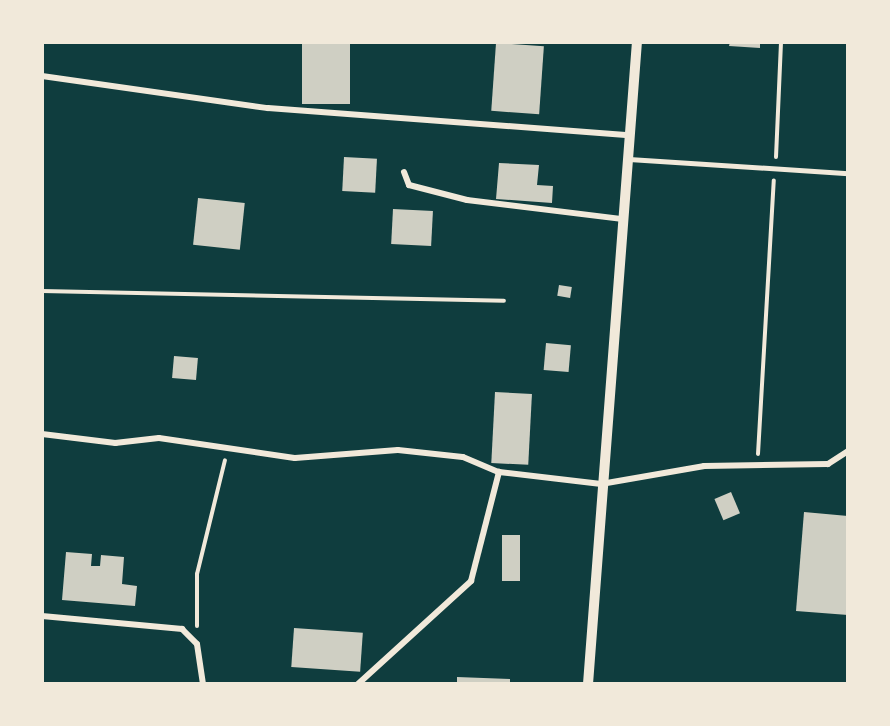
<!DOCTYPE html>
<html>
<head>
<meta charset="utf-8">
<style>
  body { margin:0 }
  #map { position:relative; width:890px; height:726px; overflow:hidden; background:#0f3d3e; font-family:Overpass,sans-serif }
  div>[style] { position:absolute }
  .building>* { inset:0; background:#cfcfc3; transform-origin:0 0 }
  .path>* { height:4px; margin:-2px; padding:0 2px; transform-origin:2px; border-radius:2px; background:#f1e9da }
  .service>* { height:4.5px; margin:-2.25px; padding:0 2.25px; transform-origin:2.25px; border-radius:2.25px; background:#f1e9da }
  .minor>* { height:6px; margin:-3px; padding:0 3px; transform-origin:3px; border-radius:3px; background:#f1e9da }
  .tertiary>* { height:10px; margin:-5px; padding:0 5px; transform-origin:5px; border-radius:5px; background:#f1e9da }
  span { translate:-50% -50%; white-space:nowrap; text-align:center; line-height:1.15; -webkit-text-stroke:4.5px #f1e9da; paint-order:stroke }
  .frame { position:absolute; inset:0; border:44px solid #f1e9da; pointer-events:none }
</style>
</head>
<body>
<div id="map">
  <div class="building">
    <i style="left:302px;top:42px;width:48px;height:62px"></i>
    <i style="clip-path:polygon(730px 42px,760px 42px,760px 48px,729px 46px)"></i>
    <i style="left:496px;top:43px;width:48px;height:68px;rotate:4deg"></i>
    <i style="left:344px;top:157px;width:33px;height:34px;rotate:3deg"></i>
    <i style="clip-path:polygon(499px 163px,539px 165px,537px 185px,553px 186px,552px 203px,496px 199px)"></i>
    <i style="left:198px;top:198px;width:47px;height:47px;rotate:6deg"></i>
    <i style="left:393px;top:209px;width:40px;height:35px;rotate:3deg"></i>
    <i style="left:559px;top:285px;width:13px;height:11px;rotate:9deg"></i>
    <i style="left:546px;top:343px;width:25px;height:27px;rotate:5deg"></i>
    <i style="left:174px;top:356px;width:24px;height:22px;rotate:5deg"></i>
    <i style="left:495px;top:392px;width:37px;height:71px;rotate:3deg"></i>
    <i style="left:731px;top:492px;width:23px;height:18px;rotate:67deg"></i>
    <i style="clip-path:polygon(804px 512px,848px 516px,848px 615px,796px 611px)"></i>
    <i style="left:502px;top:535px;width:18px;height:46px"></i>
    <i style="clip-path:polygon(66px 552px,92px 554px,91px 566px,100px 566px,101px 555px,124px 557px,122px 584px,137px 586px,135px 606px,62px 600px)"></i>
    <i style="left:294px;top:628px;width:69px;height:39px;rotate:4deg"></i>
    <i style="clip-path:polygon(457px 677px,510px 679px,510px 684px,457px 684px)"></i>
  </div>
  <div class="path">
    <i style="left:776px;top:157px;width:115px;rotate:-87.5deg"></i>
    <i style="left:42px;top:291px;width:462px;rotate:1.2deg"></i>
    <i style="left:758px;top:454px;width:274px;rotate:-86.7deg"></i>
    <i style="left:197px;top:626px;width:52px;rotate:-90deg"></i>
    <i style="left:197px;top:574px;width:117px;rotate:-76.2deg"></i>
  </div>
  <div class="service">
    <i style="left:629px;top:159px;width:219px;rotate:3.7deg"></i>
  </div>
  <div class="minor">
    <i style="left:42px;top:76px;width:228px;rotate:8.1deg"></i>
    <i style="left:268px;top:108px;width:362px;rotate:4.3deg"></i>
    <i style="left:404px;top:172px;width:14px;rotate:69deg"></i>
    <i style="left:409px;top:185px;width:60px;rotate:14.5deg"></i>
    <i style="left:467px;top:200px;width:155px;rotate:7deg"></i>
    <i style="left:42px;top:434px;width:74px;rotate:7deg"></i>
    <i style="left:115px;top:443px;width:44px;rotate:-6.5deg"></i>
    <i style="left:159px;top:438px;width:137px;rotate:8.4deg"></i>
    <i style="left:295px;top:458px;width:103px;rotate:-4.4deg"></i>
    <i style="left:398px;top:450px;width:65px;rotate:6.1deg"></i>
    <i style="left:463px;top:457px;width:39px;rotate:23deg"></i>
    <i style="left:499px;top:472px;width:103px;rotate:6.7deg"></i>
    <i style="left:601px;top:484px;width:105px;rotate:-9.9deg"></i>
    <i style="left:704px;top:466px;width:124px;rotate:-0.9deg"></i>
    <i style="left:828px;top:464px;width:24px;rotate:-33deg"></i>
    <i style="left:42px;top:616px;width:141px;rotate:5.3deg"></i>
    <i style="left:182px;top:629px;width:21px;rotate:45deg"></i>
    <i style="left:197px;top:644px;width:40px;rotate:81.5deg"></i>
    <i style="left:358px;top:684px;width:153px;rotate:-42.3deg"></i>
    <i style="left:471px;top:581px;width:113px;rotate:-75.6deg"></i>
  </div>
  <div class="tertiary">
    <i style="left:588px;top:684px;width:644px;rotate:-85.64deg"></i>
  </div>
  <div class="frame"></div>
</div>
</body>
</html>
